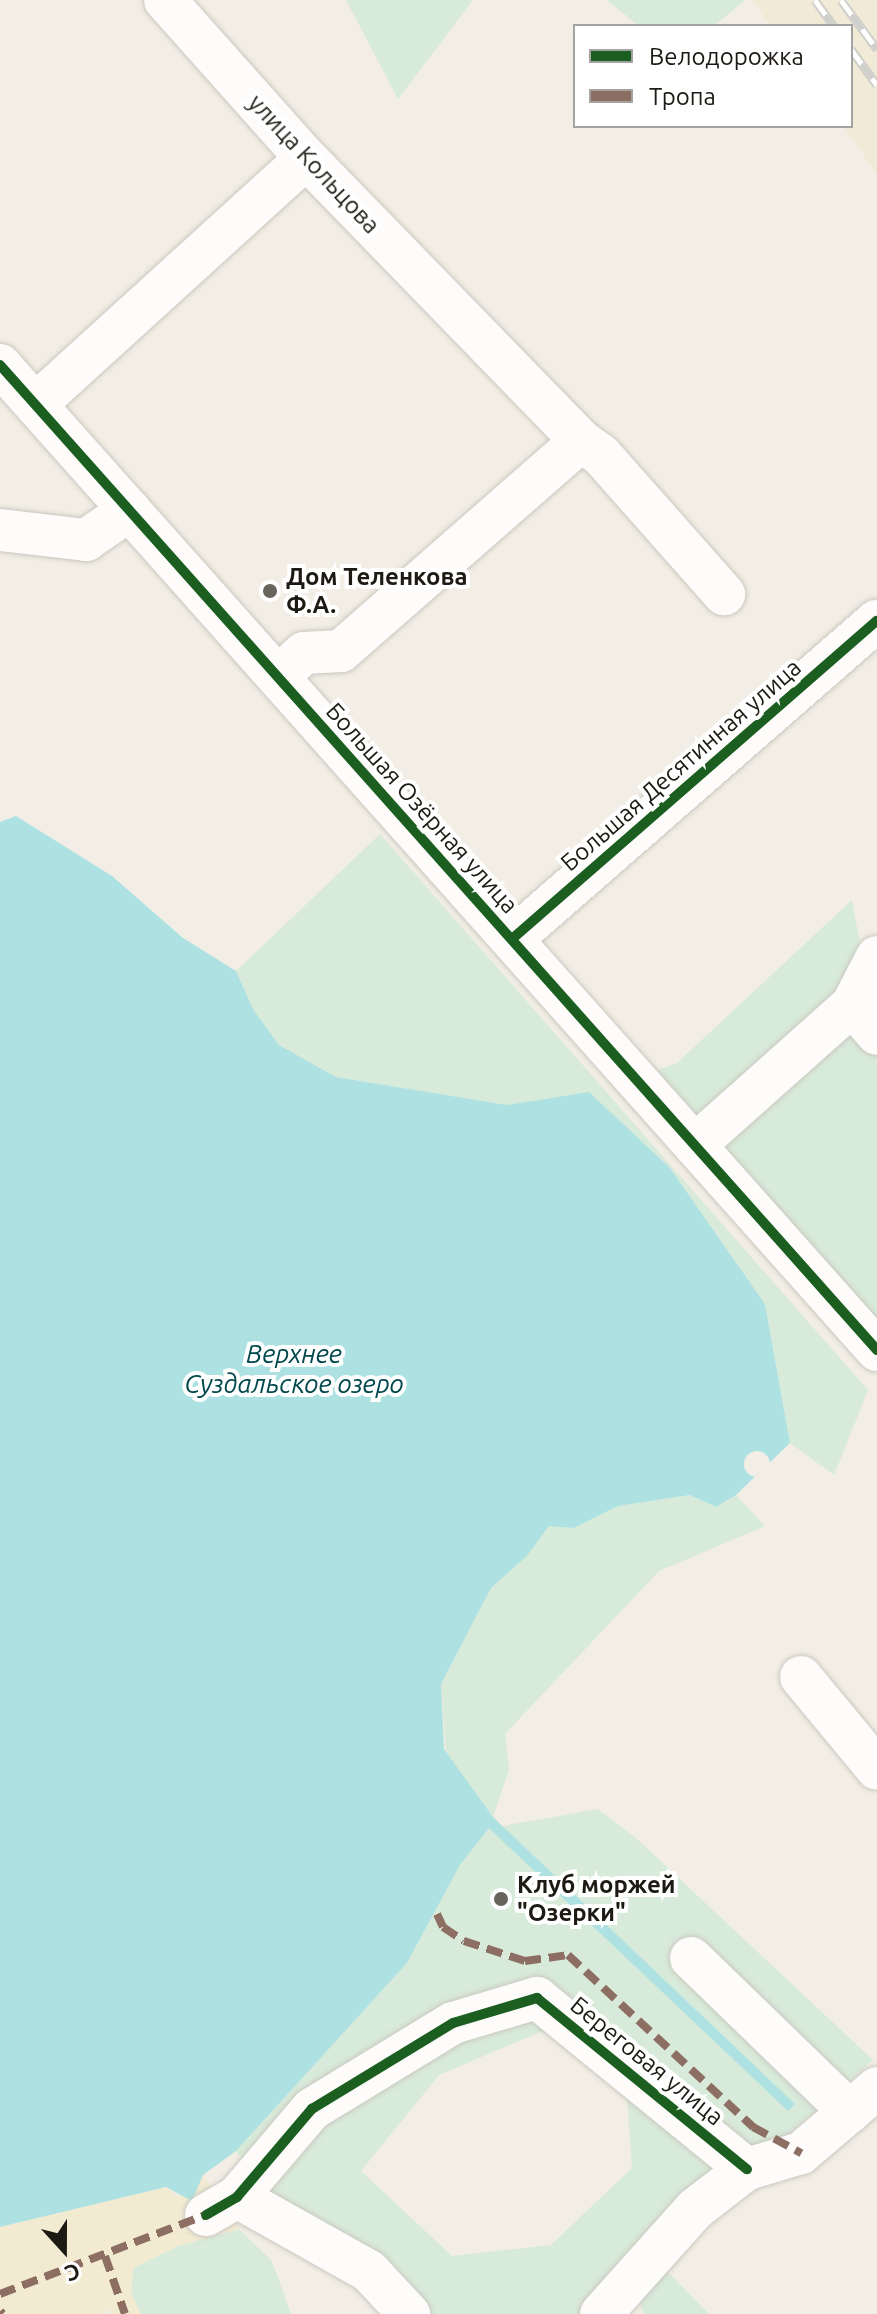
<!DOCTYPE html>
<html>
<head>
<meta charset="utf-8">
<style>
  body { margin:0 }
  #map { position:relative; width:877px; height:2314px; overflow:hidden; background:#f2eee5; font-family:Ubuntu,sans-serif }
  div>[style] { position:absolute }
  .built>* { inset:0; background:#f1ead7 }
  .green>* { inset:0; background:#d8ead9 }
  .sand>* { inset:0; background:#f2ebd2 }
  .water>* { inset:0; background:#aee2e2 }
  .pier>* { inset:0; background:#f2eee5 }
  .round { border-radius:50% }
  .roads { filter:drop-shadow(0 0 2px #cac8c0) drop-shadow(0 0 2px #cac8c0) }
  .minor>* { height:42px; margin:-21px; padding:0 21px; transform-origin:21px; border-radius:21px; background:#fdfcfb }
  .rail>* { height:9px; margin-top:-4.5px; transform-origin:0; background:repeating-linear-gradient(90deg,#fff 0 18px,#cfcfcc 0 36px); box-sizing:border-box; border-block:2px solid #cfcfcc }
  .quiet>* { height:8px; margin-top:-4px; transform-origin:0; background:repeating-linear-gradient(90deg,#8d6e63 0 16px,transparent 0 24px) }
  .cycleway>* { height:10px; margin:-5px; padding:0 5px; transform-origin:5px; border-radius:5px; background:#1b5e20 }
  .dots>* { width:22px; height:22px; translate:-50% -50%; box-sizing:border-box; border:4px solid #fff; border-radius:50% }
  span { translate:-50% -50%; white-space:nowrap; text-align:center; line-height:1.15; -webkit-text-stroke:8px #fff; paint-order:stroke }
  .street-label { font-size:24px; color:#1c1a13 }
  .poi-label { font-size:24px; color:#1c1a13; font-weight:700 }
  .left { translate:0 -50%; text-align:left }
  .water-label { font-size:26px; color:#00484b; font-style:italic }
  .legend { position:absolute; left:573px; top:24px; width:280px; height:104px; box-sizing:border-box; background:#fff; border:2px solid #a4a3a1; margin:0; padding:10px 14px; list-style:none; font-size:24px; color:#1c1a13 }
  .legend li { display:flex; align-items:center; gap:16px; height:40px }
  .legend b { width:40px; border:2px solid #a4a3a1 }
  .north { position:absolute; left:24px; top:2210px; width:80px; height:80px; -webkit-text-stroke:6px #fff; paint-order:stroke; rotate:159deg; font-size:22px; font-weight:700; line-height:32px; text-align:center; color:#1c1a13 }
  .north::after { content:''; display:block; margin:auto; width:28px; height:36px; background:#1c1a13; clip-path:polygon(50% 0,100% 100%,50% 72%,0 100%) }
</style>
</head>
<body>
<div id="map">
  <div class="built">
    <i style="clip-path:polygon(752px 0,877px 0,877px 174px,843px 126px,851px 126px,851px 26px,771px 26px)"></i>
  </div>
  <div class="green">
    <i style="clip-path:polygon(346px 0,473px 0,398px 99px)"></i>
    <i style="clip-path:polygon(607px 0,745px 0,714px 26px,639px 26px)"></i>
    <i style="clip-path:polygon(380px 834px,868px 1390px,834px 1475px,790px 1443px,765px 1304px,670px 1168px,584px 1093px,507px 1105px,336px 1077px,279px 1045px,253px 1009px,236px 971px)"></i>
    <i style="clip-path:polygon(852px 900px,877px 1034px,877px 1322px,657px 1070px,677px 1063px)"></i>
    <i style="clip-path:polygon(690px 1495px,716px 1507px,736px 1495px,765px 1526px,659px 1571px,505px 1734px,509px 1770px,493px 1817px,446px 1753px,441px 1684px,491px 1588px,527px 1556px,550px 1525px,574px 1528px,618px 1506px)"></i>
    <i style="clip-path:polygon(evenodd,598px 1809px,636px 1838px,873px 2060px,789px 2134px,753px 2154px,582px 2314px,429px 2314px,261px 2190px,236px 2151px,407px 1963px,460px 1865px,489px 1827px,788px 2110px,795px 2105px,502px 1826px,598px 1809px,545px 2030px,627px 2098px,632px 2168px,551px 2245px,452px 2256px,361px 2171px,439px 2075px,545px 2030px)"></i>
    <i style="clip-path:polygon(239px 2229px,272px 2261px,291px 2314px,141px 2314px,131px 2293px,133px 2268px,178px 2246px)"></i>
    <i style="clip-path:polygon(666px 2270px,709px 2314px,643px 2314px,640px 2300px)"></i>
  </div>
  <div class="sand">
    <i style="clip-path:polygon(203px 2175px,239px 2229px,178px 2246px,133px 2268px,131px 2293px,141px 2314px,110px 2314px,107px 2309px,102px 2314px,0 2314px,0 2227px,166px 2187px,178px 2197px)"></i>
  </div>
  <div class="water">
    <i style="clip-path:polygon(16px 816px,112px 876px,183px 938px,236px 971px,253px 1009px,279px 1045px,336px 1077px,507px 1105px,589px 1092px,670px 1168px,765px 1304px,790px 1443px,736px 1495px,716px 1507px,690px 1495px,618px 1506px,574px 1528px,549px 1526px,527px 1556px,491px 1588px,441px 1684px,444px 1749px,493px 1817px,795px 2104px,788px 2111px,489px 1828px,460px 1865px,407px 1963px,236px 2151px,203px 2175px,192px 2201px,166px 2187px,0 2227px,0 822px)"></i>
  </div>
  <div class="pier">
    <i class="round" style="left:744px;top:1451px;width:26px;height:26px"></i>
  </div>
  <div class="roads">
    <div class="minor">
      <i style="left:165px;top:0;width:212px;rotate:48.3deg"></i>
      <i style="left:306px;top:158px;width:395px;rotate:45.8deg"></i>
      <i style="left:0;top:365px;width:1319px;rotate:48.32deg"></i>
      <i style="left:36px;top:404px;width:365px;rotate:-42.3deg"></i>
      <i style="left:0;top:530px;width:87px;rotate:6.6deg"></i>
      <i style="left:86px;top:540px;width:53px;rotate:-34.3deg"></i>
      <i style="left:278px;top:677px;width:35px;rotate:-43deg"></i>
      <i style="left:304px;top:653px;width:37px;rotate:-3deg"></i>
      <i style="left:341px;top:651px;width:319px;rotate:-41.2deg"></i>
      <i style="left:581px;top:441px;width:24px;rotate:35deg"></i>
      <i style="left:601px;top:455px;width:186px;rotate:48.5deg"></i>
      <i style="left:512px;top:939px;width:484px;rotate:-41.1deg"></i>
      <i style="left:852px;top:1005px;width:38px;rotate:49deg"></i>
      <i style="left:695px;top:1145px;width:210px;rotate:-41.7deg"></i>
      <i style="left:852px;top:1005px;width:54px;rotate:-62.5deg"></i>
      <i style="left:801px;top:1677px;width:119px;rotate:50.4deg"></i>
      <i style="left:691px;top:1958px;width:221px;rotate:44.1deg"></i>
      <i style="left:237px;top:2197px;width:151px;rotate:29.3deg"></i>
      <i style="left:369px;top:2271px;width:59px;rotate:47.1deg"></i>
      <i style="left:206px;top:2215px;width:36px;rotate:-30deg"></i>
      <i style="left:237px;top:2197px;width:116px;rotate:-49.6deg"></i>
      <i style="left:312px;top:2109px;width:165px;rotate:-31.4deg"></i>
      <i style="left:453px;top:2023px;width:88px;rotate:-16.6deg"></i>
      <i style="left:537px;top:1998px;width:271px;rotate:39.2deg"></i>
      <i style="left:601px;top:2314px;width:141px;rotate:-48.2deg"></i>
      <i style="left:695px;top:2209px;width:66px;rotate:-37.6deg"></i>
      <i style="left:747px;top:2169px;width:56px;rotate:-16.5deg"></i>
      <i style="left:801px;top:2153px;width:100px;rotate:-40.5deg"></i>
    </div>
  </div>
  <div class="rail">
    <i style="left:815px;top:0;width:32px;rotate:54deg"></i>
    <i style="left:841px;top:0;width:61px;rotate:53.7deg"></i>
    <i style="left:851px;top:49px;width:44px;rotate:54.2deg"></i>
  </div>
  <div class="quiet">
    <i style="left:437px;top:1914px;width:14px;rotate:65deg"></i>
    <i style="left:443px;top:1927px;width:25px;rotate:34deg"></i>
    <i style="left:464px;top:1941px;width:64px;rotate:18.2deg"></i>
    <i style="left:525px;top:1961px;width:43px;rotate:-7.9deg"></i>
    <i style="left:568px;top:1955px;width:253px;rotate:42.9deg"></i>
    <i style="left:753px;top:2127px;width:55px;rotate:28.4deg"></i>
    <i style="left:105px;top:2256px;width:61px;rotate:71deg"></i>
    <i style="left:0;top:2294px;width:221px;rotate:-21deg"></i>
    <i style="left:0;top:2311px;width:4px;rotate:45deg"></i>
  </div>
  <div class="cycleway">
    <i style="left:0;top:365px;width:1319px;rotate:48.32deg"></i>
    <i style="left:512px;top:939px;width:484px;rotate:-41.1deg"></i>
    <i style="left:206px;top:2215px;width:36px;rotate:-30deg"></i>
    <i style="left:237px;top:2197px;width:116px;rotate:-49.6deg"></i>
    <i style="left:312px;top:2109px;width:165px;rotate:-31.4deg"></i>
    <i style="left:453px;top:2023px;width:88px;rotate:-16.6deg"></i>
    <i style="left:537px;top:1998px;width:271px;rotate:39.2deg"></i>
  </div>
  <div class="dots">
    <i style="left:270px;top:591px;background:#67645c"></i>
    <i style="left:501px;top:1899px;background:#67645c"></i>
  </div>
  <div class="street-label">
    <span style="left:314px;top:164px;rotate:47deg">улица Кольцова</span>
    <span style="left:681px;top:765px;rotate:-41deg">Большая Десятинная улица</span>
    <span style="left:422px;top:808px;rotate:48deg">Большая Озёрная улица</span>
    <span style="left:647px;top:2061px;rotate:39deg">Береговая улица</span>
  </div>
  <div class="poi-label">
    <span class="left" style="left:286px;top:591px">Дом Теленкова<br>Ф.А.</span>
    <span class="left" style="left:517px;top:1899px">Клуб моржей<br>"Озерки"</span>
  </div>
  <div class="water-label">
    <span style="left:294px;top:1369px">Верхнее<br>Суздальское озеро</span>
  </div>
  <ul class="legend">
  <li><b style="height:10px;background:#1b5e20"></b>Велодорожка</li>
  <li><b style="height:10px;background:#8d6e63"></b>Тропа</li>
  </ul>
  <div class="north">С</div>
</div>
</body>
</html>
